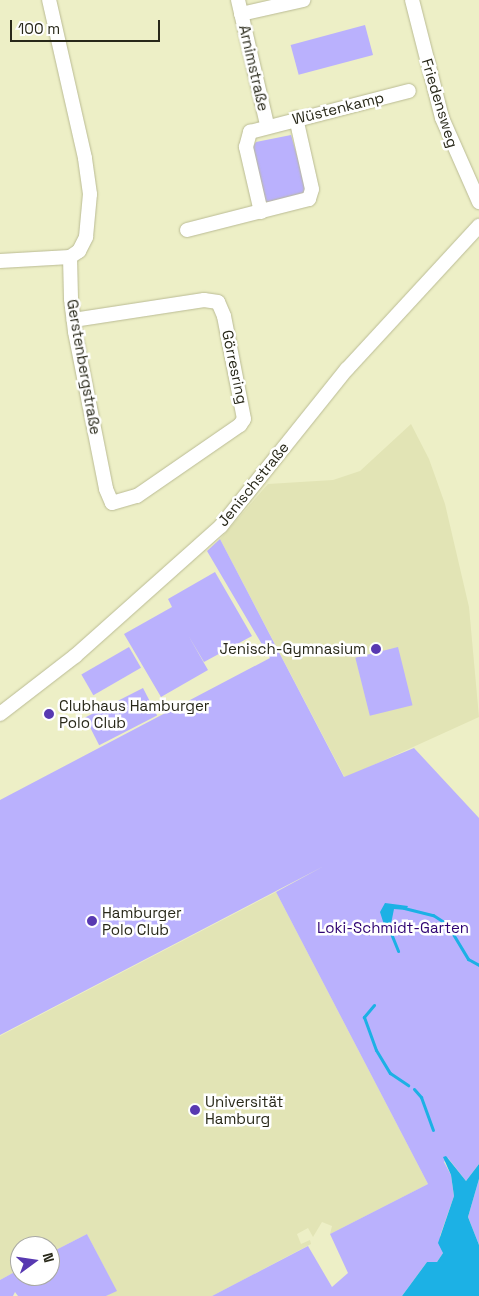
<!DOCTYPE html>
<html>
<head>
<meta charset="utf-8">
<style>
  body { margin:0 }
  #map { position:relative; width:479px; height:1296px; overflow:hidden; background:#edefc6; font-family:"Space Grotesk",sans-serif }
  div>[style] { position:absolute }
  .built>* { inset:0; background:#e2e4b5 }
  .green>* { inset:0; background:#bab1fd; transform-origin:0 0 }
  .water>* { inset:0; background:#1cb1e5 }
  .stream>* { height:3px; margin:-1.5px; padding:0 1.5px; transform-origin:1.5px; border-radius:1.5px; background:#1cb1e5 }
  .roads { filter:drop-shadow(0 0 1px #babb94) drop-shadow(0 0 1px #babb94) }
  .minor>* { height:14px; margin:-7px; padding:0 7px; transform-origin:7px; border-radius:7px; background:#fff }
  .dots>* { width:14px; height:14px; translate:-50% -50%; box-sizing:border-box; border:2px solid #fff; border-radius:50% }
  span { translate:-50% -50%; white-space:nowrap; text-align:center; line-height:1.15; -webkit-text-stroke:5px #fff; paint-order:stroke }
  .street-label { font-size:15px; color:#282819 }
  .poi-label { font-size:15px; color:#282819 }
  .right { translate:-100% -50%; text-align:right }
  .left { translate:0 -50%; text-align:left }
  .park-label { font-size:15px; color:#2f0372 }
  .north { position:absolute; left:10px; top:1236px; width:50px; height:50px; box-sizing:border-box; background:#fff; border:1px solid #a9a9a3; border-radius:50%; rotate:76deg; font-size:14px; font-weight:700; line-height:20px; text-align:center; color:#282819 }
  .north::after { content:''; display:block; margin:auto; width:18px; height:22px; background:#5839b1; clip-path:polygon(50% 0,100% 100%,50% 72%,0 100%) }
  .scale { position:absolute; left:10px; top:20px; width:150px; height:22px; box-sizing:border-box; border:2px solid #282819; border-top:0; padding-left:6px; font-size:15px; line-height:18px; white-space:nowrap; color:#282819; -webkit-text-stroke:4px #fff; paint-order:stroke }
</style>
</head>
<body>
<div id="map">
  <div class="built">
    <i style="clip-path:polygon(411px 424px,429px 459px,445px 504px,469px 607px,479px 717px,345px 778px,220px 539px,268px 484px,333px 480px,360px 471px)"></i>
    <i style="clip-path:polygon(276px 892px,428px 1184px,330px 1234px,332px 1226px,322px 1222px,313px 1237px,308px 1228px,297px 1234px,301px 1244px,310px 1240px,311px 1244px,212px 1296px,106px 1296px,116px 1290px,87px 1234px,50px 1253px,50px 1246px,20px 1246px,20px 1269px,0 1280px,0 1036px)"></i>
  </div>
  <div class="green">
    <i style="left:365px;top:25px;width:31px;height:77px;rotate:75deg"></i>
    <i style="clip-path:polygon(291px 135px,308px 193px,265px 203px,251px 149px,256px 142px)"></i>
    <i style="clip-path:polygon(220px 539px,344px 777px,414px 748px,479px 818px,479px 1164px,466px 1181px,448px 1158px,444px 1162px,451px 1175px,454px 1196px,440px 1236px,443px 1253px,437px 1262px,427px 1262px,402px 1296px,212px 1296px,308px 1246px,332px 1287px,348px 1273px,330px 1234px,428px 1184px,276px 892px,324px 866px,0 1035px,0 800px,270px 658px,207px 551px)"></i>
    <i style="clip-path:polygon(215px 572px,252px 636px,204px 662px,188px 635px,208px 670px,161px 697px,124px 634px,172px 607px,168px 599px)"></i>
    <i style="left:129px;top:647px;width:24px;height:55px;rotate:60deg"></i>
    <i style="left:398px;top:647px;width:60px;height:44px;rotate:76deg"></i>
    <i style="left:143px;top:688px;width:31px;height:65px;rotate:63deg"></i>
    <i style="clip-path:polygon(479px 1179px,479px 1245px,468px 1217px)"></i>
    <i style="clip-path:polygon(87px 1234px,117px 1291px,106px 1296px,18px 1296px,15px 1292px,13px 1296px,0 1296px,0 1280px,20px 1269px,20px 1276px,50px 1276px,50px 1253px)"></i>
  </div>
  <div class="water">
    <i style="clip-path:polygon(385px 903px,408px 906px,406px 910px,394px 909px,390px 929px,386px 931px,380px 912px)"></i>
    <i style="clip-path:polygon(446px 1156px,466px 1181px,479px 1164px,479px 1179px,468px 1217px,479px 1245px,479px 1296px,402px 1296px,427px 1262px,437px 1262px,443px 1253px,438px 1243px,454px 1196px,451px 1175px,443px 1157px)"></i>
  </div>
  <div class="stream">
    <i style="left:404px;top:908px;width:30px;rotate:14deg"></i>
    <i style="left:433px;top:915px;width:17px;rotate:33deg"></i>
    <i style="left:447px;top:924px;width:41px;rotate:59deg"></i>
    <i style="left:468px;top:959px;width:13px;rotate:29deg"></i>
    <i style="left:388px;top:926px;width:27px;rotate:68deg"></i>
    <i style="left:374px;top:1005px;width:16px;rotate:130deg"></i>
    <i style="left:364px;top:1017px;width:35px;rotate:70deg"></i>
    <i style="left:376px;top:1050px;width:27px;rotate:59deg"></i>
    <i style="left:390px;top:1073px;width:22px;rotate:34deg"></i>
    <i style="left:414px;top:1089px;width:11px;rotate:49deg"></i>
    <i style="left:421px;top:1097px;width:35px;rotate:70deg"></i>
  </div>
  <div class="roads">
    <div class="minor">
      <i style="left:238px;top:0;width:128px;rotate:76.9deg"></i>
      <i style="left:412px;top:0;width:122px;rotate:75.7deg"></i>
      <i style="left:442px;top:118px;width:92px;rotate:66.2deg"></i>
      <i style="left:241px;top:14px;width:64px;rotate:-12.7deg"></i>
      <i style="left:261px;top:212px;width:67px;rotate:-103deg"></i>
      <i style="left:246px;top:147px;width:16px;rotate:-75deg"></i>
      <i style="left:250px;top:132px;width:164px;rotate:-14.5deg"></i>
      <i style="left:187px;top:230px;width:126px;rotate:-14.3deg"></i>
      <i style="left:309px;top:199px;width:10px;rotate:-73deg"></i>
      <i style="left:312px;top:189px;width:73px;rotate:-102.7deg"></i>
      <i style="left:70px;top:257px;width:42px;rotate:88.6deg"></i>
      <i style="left:71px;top:299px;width:33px;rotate:83deg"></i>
      <i style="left:75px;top:332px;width:160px;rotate:78.8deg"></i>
      <i style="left:106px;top:489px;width:15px;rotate:67deg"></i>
      <i style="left:112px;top:503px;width:26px;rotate:-16deg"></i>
      <i style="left:137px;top:496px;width:125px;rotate:-34.6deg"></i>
      <i style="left:240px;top:425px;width:7px;rotate:-56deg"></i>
      <i style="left:244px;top:419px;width:105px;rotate:-101deg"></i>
      <i style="left:224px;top:316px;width:15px;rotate:-113deg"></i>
      <i style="left:218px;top:302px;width:14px;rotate:-172deg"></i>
      <i style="left:204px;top:300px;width:132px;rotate:171.3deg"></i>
      <i style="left:0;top:261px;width:70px;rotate:-3.3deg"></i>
      <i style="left:70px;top:257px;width:11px;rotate:-34deg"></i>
      <i style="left:79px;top:251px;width:16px;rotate:-63deg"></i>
      <i style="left:86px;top:237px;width:43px;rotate:-84.7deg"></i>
      <i style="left:90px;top:194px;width:36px;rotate:-98deg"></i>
      <i style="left:85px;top:158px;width:162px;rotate:-102.8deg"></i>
      <i style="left:0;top:714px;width:95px;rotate:-37.7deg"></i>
      <i style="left:75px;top:656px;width:195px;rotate:-41.7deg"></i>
      <i style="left:221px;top:526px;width:201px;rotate:-51.3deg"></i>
      <i style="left:347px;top:369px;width:195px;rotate:-47.3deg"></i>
    </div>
  </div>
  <div class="dots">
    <i style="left:376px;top:649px;background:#5839b1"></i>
    <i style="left:49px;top:714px;background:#5839b1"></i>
    <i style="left:92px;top:921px;background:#5839b1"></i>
    <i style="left:195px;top:1110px;background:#5839b1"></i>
  </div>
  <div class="street-label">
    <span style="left:254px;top:68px;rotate:77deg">Arnimstraße</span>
    <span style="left:440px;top:103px;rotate:73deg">Friedensweg</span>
    <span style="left:338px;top:108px;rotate:-14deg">Wüstenkamp</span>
    <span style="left:84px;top:367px;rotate:80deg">Gerstenbergstraße</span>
    <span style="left:235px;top:367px;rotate:78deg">Görresring</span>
    <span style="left:253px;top:484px;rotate:-51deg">Jenischstraße</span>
  </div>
  <div class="poi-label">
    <span class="right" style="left:366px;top:649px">Jenisch-Gymnasium</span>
    <span class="left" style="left:59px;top:714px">Clubhaus Hamburger<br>Polo Club</span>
    <span class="left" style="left:102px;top:921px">Hamburger<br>Polo Club</span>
    <span class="left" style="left:205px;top:1110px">Universität<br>Hamburg</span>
  </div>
  <div class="park-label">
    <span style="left:393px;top:928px">Loki-Schmidt-Garten</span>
  </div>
  <div class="north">N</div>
  <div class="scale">100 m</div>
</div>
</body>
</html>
